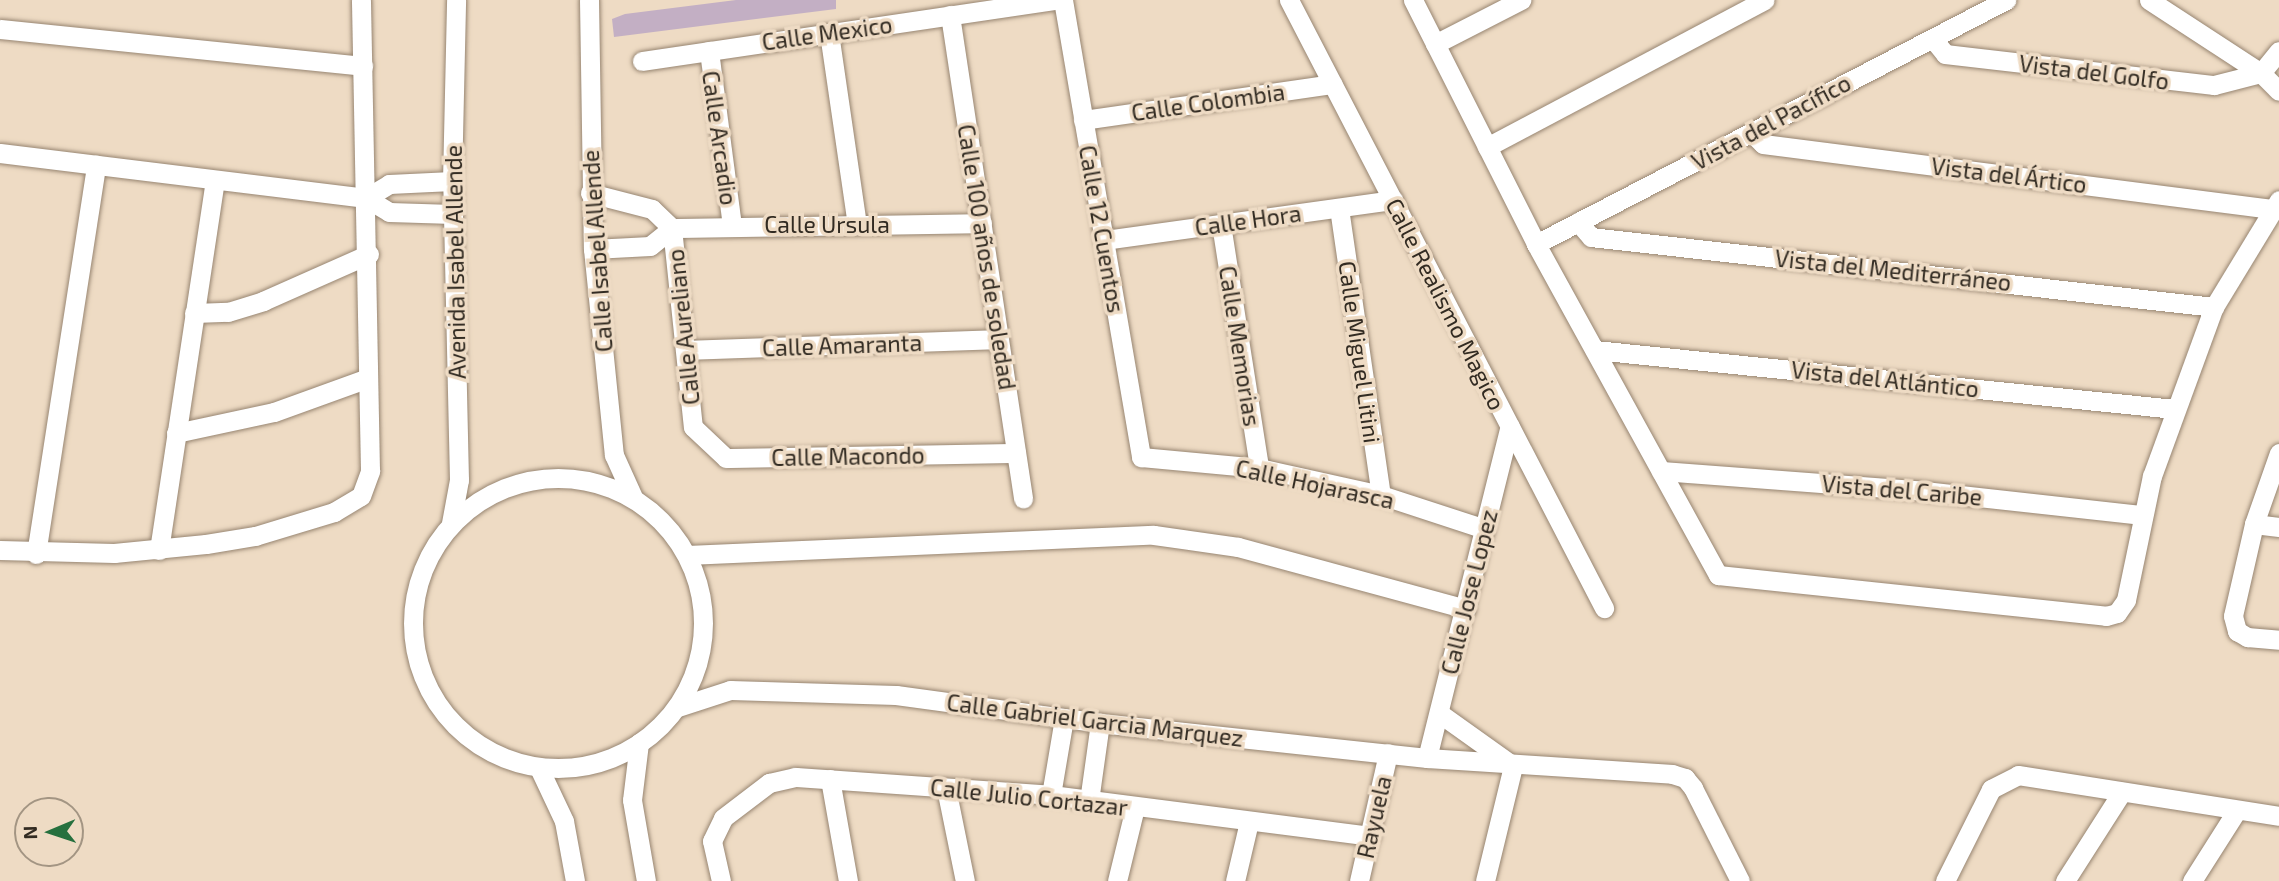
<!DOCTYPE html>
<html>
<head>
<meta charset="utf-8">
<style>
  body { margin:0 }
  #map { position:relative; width:2279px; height:881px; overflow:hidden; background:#eedbc4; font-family:"Exo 2",sans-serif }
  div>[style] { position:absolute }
  .building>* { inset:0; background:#c3afc4 }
  .roads { filter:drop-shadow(0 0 2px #978571) drop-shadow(0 0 2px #978571) }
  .street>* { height:19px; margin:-9.5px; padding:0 9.5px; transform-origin:9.5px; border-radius:9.5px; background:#fff }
  .street>.ring { margin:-9.5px; padding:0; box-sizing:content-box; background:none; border:19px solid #fff; border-radius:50% }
  span { translate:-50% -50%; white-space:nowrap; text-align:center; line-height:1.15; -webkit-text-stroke:7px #eedbc4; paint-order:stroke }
  .street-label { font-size:23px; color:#322b22 }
  .north { position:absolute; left:14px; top:797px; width:70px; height:70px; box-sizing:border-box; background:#eedbc4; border:2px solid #a39583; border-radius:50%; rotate:268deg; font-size:19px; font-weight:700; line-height:28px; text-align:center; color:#322b22 }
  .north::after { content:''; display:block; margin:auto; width:24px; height:32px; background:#26703e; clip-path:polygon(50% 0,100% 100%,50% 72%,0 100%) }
</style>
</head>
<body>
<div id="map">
  <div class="building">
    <i style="clip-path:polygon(736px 0,836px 0,836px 9px,614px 37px,612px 19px,625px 14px)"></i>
  </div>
  <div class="roads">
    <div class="street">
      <i style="left:589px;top:0;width:249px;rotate:89.1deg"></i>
      <i style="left:593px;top:249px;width:207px;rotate:84.2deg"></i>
      <i style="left:614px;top:455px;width:46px;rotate:65.7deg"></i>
      <i style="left:1063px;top:0;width:464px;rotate:80.3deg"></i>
      <i style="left:1141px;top:457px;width:119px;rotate:5.3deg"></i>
      <i style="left:1259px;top:468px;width:125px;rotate:12.5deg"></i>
      <i style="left:1381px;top:495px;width:109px;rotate:18.1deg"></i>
      <i style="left:1289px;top:0;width:685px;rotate:62.61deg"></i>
      <i style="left:1413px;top:0;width:273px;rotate:63.2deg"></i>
      <i style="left:1536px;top:244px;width:378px;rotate:61.2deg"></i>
      <i style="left:1718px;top:575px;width:390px;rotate:6deg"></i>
      <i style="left:2106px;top:616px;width:11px;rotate:-15deg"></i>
      <i style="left:2117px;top:613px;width:16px;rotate:-55deg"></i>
      <i style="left:2126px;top:600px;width:127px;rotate:-78.2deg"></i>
      <i style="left:2152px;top:476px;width:180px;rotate:-69.9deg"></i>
      <i style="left:2214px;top:307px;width:125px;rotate:-58.7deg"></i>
      <i style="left:2149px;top:0;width:134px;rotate:33.1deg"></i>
      <i style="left:2261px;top:73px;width:25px;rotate:45deg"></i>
      <i style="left:950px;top:15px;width:489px;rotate:81.4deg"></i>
      <i style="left:0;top:29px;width:365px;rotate:5.8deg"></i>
      <i style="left:829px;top:33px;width:193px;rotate:81.7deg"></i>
      <i style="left:1933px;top:39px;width:19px;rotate:51deg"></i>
      <i style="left:1945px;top:54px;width:271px;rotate:6.6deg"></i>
      <i style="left:2214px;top:85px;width:49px;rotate:-14.3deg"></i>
      <i style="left:2261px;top:73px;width:28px;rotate:-51deg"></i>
      <i style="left:1435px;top:44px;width:97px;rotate:-27.1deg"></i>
      <i style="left:709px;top:51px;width:176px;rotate:82.5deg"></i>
      <i style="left:642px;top:61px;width:417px;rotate:-8.4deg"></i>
      <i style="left:1083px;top:120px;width:252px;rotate:-8.2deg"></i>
      <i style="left:1751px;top:132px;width:17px;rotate:45deg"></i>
      <i style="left:1763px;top:144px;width:513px;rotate:7.28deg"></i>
      <i style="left:1487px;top:147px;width:314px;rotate:-27.9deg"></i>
      <i style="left:0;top:153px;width:369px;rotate:7deg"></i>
      <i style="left:366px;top:198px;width:27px;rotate:31deg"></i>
      <i style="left:389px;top:212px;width:64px;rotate:1.8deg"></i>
      <i style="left:590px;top:193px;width:64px;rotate:14.5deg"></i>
      <i style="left:652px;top:209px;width:28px;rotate:44deg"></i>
      <i style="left:366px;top:198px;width:27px;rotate:-31deg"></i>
      <i style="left:389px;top:184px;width:63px;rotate:-2.7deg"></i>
      <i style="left:1339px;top:208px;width:290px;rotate:81.7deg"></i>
      <i style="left:1578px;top:222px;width:20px;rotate:49deg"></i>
      <i style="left:1591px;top:237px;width:627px;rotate:6.41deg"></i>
      <i style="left:1221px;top:224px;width:247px;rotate:81.1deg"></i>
      <i style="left:672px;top:228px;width:200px;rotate:84deg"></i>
      <i style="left:693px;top:427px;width:45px;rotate:43.2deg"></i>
      <i style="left:726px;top:458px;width:290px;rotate:-1deg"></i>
      <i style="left:1104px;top:240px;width:292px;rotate:-7.9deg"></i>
      <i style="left:1536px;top:244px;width:530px;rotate:-27.44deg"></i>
      <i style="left:593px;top:249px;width:57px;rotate:-3deg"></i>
      <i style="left:650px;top:246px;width:28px;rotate:-39deg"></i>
      <i style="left:672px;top:228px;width:310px;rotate:-0.9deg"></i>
      <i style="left:194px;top:313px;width:34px;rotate:-2deg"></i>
      <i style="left:228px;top:312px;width:37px;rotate:-17deg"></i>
      <i style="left:263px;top:301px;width:116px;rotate:-23.9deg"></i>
      <i style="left:686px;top:350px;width:313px;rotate:-2deg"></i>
      <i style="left:1595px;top:350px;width:583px;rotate:5.81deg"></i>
      <i style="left:176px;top:433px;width:100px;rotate:-12.1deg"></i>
      <i style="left:274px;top:412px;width:100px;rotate:-19.9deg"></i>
      <i style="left:2279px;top:453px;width:75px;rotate:109.4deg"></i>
      <i style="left:2254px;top:524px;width:94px;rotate:102.9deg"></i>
      <i style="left:2233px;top:616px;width:16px;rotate:75deg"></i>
      <i style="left:2237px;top:631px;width:12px;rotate:31deg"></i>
      <i style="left:2247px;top:637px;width:32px;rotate:5deg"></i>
      <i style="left:1661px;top:471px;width:264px;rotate:4.3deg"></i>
      <i style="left:1924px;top:491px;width:220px;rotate:6.3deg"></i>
      <i class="ring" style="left:413px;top:478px;width:271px;height:271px"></i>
      <i style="left:451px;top:523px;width:44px;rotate:-79.5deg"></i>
      <i style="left:459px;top:480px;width:299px;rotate:-91.3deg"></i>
      <i style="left:452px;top:181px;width:181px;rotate:-88.7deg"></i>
      <i style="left:2254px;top:524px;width:25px;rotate:7deg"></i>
      <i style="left:0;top:550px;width:114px;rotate:1.5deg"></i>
      <i style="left:114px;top:553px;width:92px;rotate:-5.6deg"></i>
      <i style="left:206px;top:544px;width:50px;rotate:-9.3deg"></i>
      <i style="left:255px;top:536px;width:83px;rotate:-16.9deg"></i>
      <i style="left:334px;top:512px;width:31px;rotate:-31deg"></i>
      <i style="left:361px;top:496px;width:27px;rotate:-70deg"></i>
      <i style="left:370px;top:471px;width:471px;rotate:-91.1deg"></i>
      <i style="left:159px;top:550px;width:374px;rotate:-81.4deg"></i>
      <i style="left:36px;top:554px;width:394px;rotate:-81.2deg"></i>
      <i style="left:687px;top:555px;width:467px;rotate:-2.5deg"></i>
      <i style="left:1154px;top:535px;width:85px;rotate:8.1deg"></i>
      <i style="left:1238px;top:547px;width:236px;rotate:15.2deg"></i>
      <i style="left:678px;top:707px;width:55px;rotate:-18.1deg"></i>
      <i style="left:730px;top:690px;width:166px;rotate:1.7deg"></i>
      <i style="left:896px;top:695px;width:206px;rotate:7.8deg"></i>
      <i style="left:1100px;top:723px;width:329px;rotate:6.1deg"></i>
      <i style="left:1427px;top:758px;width:246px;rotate:3.7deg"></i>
      <i style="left:1672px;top:774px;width:14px;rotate:17deg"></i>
      <i style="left:1685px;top:778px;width:13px;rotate:51deg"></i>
      <i style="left:1693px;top:788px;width:104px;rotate:63.2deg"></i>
      <i style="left:1439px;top:713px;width:90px;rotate:35.5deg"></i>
      <i style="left:639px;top:743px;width:57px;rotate:97deg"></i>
      <i style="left:632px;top:800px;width:82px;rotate:80.2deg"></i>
      <i style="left:1427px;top:758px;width:342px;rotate:-76deg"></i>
      <i style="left:539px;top:768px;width:59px;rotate:64.7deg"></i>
      <i style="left:564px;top:821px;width:61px;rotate:79.6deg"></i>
      <i style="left:830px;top:779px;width:104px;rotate:80deg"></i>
      <i style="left:946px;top:788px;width:95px;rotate:78.5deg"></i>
      <i style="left:1051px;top:795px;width:78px;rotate:-80.4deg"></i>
      <i style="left:1089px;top:801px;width:79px;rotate:-82deg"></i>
      <i style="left:721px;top:881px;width:41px;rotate:-102.7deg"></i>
      <i style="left:712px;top:841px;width:25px;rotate:-64deg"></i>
      <i style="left:723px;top:818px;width:58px;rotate:-37.3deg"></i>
      <i style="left:769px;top:783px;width:27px;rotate:-13deg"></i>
      <i style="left:795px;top:777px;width:257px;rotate:4deg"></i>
      <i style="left:1051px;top:795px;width:322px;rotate:7.3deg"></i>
      <i style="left:1117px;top:881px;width:76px;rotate:-76.3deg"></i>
      <i style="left:1235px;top:881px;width:61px;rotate:-76.7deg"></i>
      <i style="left:1359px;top:881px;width:131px;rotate:-77.2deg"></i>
      <i style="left:1485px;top:881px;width:118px;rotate:-76.3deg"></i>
      <i style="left:1945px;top:881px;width:103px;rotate:-63.4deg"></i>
      <i style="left:1991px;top:789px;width:30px;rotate:-27deg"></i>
      <i style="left:2018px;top:775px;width:264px;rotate:8.9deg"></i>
      <i style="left:2065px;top:881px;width:106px;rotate:-57.4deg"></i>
      <i style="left:2192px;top:881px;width:84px;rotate:-57.6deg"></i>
    </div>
  </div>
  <div class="street-label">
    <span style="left:827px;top:33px;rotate:-8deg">Calle Mexico</span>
    <span style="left:2094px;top:72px;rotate:7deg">Vista del Golfo</span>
    <span style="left:1208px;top:102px;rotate:-8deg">Calle Colombia</span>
    <span style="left:1771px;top:122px;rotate:-28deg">Vista del Pacífico</span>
    <span style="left:720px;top:138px;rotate:82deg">Calle Arcadio</span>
    <span style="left:2009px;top:175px;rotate:7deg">Vista del Ártico</span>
    <span style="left:1248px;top:220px;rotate:-8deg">Calle Hora</span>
    <span style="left:827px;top:224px">Calle Ursula</span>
    <span style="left:1102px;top:229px;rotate:80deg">Calle 12 Cuentos</span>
    <span style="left:597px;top:251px;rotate:-94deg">Calle Isabel Allende</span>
    <span style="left:987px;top:257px;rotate:81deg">Calle 100 años de soledad</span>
    <span style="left:455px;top:262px;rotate:-91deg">Avenida Isabel Allende</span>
    <span style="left:1893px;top:270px;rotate:6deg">Vista del Mediterráneo</span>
    <span style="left:1446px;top:304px;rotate:63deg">Calle Realismo Magico</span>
    <span style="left:683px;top:327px;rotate:-96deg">Calle Aureliano</span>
    <span style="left:842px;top:345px;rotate:-2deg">Calle Amaranta</span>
    <span style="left:1240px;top:346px;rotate:81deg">Calle Memorias</span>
    <span style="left:1360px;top:352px;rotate:82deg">Calle Miguel Litini</span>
    <span style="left:1885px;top:379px;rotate:6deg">Vista del Atlántico</span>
    <span style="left:848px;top:456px;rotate:-1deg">Calle Macondo</span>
    <span style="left:1315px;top:484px;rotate:12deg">Calle Hojarasca</span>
    <span style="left:1902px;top:490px;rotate:5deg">Vista del Caribe</span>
    <span style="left:1469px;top:592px;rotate:-76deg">Calle Jose Lopez</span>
    <span style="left:1095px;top:720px;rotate:7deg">Calle Gabriel Garcia Marquez</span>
    <span style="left:1029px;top:797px;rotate:6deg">Calle Julio Cortazar</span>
    <span style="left:1374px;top:817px;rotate:-77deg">Rayuela</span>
  </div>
  <div class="north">N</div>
</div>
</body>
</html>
